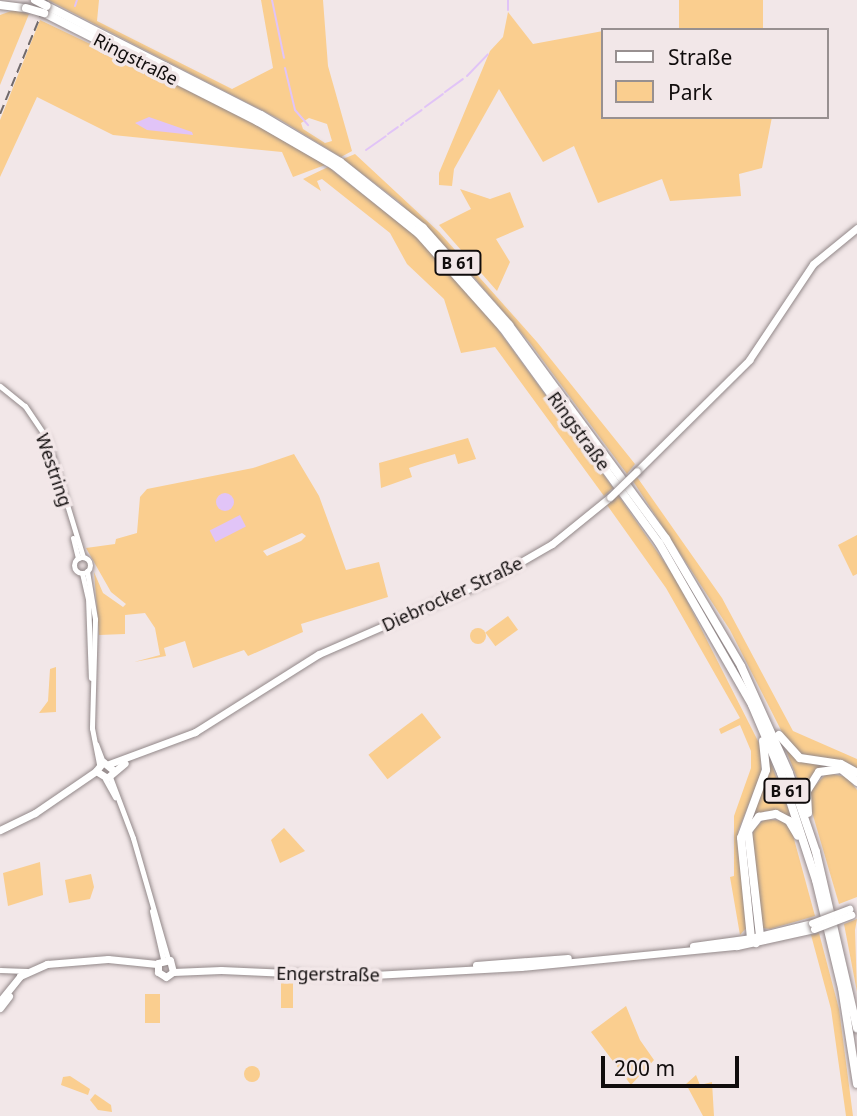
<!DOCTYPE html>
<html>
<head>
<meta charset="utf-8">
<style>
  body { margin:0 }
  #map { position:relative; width:857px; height:1116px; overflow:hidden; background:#f2e7e8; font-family:"Noto Sans",sans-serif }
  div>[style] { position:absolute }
  .green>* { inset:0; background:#face8f; transform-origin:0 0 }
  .round { border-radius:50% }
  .water>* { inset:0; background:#e1c4f7; transform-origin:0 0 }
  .stream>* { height:2px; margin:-1px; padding:0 1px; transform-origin:1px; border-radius:1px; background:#e1c4f7 }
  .roads { filter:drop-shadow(0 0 2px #928889) drop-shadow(0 0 2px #928889) }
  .minor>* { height:5px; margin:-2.5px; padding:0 2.5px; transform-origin:2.5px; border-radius:2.5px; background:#fff }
  .minor>.ring { margin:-2.5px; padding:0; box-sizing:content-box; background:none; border:5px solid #fff; border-radius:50% }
  .major>* { height:7px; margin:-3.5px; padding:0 3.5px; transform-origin:3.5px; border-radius:3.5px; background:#fff }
  .highway>* { height:8px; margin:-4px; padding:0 4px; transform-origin:4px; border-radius:4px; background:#fff }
  .rail>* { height:2px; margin-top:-1px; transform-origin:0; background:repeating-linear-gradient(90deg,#716a6b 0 10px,transparent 0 15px) }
  .bridges { filter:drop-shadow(0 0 2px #928889) drop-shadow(0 0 2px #928889) }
  .major-bridge>* { height:7px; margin:-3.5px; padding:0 3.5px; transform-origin:3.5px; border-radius:3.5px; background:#fff }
  .highway-bridge>* { height:8px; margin:-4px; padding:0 4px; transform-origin:4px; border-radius:4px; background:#fff }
  span { translate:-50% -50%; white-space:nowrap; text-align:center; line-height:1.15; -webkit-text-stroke:7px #f2e7e8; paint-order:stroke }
  .shield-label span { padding:2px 5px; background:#f2e7e8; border:2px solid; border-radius:5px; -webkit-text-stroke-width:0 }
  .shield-label { font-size:16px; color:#110d0d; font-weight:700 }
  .street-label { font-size:18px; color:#110d0d }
  .legend { position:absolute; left:601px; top:28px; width:228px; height:91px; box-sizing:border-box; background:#f2e7e8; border:2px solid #989090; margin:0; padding:9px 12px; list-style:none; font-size:21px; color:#110d0d }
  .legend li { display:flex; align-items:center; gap:14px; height:35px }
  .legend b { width:35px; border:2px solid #989090 }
  .scale { position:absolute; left:601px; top:1056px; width:138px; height:32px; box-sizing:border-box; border:4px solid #110d0d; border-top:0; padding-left:9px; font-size:21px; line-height:24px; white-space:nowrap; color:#110d0d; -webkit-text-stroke:5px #f2e7e8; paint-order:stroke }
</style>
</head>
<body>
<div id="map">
  <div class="green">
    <i style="clip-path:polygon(evenodd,48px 0,99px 0,97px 21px,232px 89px,273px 68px,261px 0,323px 0,328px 66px,352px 151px,341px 157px,279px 119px,48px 0,309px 118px,327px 124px,332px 141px,325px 143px,303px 129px,301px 123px,309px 118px)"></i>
    <i style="left:679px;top:0;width:84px;height:31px"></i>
    <i style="clip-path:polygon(14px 10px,29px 14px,0 85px,0 15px)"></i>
    <i style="clip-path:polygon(508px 12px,533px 44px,603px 31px,603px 117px,772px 117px,762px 168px,739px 174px,741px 196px,670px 201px,662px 179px,598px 203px,574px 146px,543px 162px,499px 89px,454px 169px,452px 186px,439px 185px,439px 173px,490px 51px,503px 37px)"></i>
    <i style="clip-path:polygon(40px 20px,241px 116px,325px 165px,293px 177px,282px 152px,113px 135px,37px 97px,0 177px,0 120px)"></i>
    <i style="clip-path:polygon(355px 154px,439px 232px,537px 342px,635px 464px,627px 474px,530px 343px,460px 261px,398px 201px,343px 159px)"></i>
    <i style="clip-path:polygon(328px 167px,418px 238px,488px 316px,613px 488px,604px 496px,495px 347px,461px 353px,444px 299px,407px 264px,390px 233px,322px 179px,317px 181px,321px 191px,303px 179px)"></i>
    <i style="clip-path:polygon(460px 189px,490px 199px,510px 192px,524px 227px,496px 239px,510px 262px,497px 291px,439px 225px,471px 209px)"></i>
    <i style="clip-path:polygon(468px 438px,476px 459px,458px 464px,455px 454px,421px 464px,409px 468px,412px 477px,381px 488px,379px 463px)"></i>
    <i style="clip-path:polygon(evenodd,294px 454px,319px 496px,346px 570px,379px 562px,388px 597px,301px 624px,303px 632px,248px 656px,244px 650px,193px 668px,185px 641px,164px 648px,166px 656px,134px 662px,160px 655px,155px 628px,145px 613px,125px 615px,125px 634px,99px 635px,94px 572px,103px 593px,123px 607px,126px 604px,111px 592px,86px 548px,115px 544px,116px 539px,137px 533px,140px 497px,147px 489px,253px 468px,294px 454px,302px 533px,306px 536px,301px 541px,267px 556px,263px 551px,302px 533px)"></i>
    <i style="clip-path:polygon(637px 477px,722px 598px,793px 731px,857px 759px,857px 768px,846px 762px,797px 753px,785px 738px,730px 630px,633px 481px)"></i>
    <i style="clip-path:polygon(618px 495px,676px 579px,760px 745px,761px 773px,738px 831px,747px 927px,740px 935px,730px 877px,734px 876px,734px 816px,751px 768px,751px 751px,740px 725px,721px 734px,719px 729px,740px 718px,666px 588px,607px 505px)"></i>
    <i style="clip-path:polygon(857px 535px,857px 574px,853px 576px,838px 545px)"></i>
    <i style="left:508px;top:616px;width:17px;height:28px;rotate:54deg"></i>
    <i class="round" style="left:470px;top:628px;width:16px;height:16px"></i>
    <i style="clip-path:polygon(56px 667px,56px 712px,39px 713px,48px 701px,50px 669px)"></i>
    <i style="left:422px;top:713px;width:31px;height:68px;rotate:52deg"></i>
    <i style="clip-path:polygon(786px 750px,797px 759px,851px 772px,820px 770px,811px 776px,804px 796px)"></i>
    <i style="clip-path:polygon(769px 758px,793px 822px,777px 811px,765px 811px,748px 824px)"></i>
    <i style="clip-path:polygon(827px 773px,847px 777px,857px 790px,857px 897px,839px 904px,812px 812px,810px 791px)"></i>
    <i style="clip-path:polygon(765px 819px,783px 821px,791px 828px,815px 916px,770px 929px,762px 928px,751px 842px,754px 829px)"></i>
    <i style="clip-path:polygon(284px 828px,305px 851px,280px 863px,271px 840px)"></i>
    <i style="clip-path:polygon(40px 862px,43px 895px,8px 906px,3px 873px)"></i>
    <i style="clip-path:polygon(91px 874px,94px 887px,90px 899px,69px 903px,65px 880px)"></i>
    <i style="clip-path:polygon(857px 919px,855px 930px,857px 992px,844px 924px)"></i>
    <i style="clip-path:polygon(819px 933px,839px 1009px,853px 1116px,846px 1116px,831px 1009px,811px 935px)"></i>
    <i style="left:281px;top:981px;width:12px;height:27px"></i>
    <i style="left:145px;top:994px;width:15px;height:29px"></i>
    <i style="clip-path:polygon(626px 1006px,640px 1040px,654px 1060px,631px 1085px,591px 1032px)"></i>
    <i class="round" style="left:244px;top:1066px;width:16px;height:16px"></i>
    <i style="clip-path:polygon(696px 1075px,700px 1085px,712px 1082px,714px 1116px,703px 1116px,686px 1084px)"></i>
    <i style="clip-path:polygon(70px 1076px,90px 1089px,88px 1095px,61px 1085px,63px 1077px)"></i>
    <i style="clip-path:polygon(95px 1094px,111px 1105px,112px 1112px,98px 1110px,90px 1100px)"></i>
  </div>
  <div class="water">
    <i style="clip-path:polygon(149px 117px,192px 132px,193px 135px,147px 130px,135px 123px)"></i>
    <i class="round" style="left:216px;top:493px;width:18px;height:18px"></i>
    <i style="left:240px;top:515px;width:13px;height:34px;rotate:63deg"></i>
  </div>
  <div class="stream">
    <i style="left:272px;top:0;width:59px;rotate:78.3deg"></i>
    <i style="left:75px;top:6px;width:6px;rotate:-72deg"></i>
    <i style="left:508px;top:10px;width:10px;rotate:-90deg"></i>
    <i style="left:285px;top:68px;width:43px;rotate:76.6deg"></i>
    <i style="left:295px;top:110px;width:20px;rotate:49deg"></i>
    <i style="left:467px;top:76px;width:30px;rotate:-46deg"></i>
    <i style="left:445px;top:92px;width:22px;rotate:-36deg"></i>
    <i style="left:425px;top:107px;width:22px;rotate:-36deg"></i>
    <i style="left:406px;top:121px;width:19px;rotate:-35deg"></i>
    <i style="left:401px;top:125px;width:3px;rotate:-45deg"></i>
    <i style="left:388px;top:134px;width:12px;rotate:-35deg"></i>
    <i style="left:366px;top:150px;width:24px;rotate:-35deg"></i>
  </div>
  <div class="roads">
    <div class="minor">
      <i style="left:0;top:386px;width:32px;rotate:39deg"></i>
      <i style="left:25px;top:406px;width:40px;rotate:56deg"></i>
      <i style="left:47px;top:439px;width:123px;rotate:73deg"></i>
      <i style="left:73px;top:538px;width:21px;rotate:76deg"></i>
      <i class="ring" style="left:74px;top:557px;width:11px;height:11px"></i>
      <i style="left:87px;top:571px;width:49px;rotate:80.5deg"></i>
      <i style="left:95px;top:619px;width:109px;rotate:91.6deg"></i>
      <i style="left:92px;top:728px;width:37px;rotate:79deg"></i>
      <i style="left:82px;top:573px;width:26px;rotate:77deg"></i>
      <i style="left:88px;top:598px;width:80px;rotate:87.9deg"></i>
      <i style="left:96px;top:744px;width:19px;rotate:69deg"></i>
      <i style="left:110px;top:777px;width:65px;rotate:69.3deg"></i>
      <i style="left:133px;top:838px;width:126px;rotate:73.9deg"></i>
      <i style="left:105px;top:779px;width:21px;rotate:61deg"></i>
      <i style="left:152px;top:911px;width:49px;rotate:77.1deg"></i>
      <i style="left:0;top:970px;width:27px;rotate:2deg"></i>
    </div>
    <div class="major">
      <i style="left:637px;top:471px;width:158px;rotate:-44.7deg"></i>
      <i style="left:749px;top:360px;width:115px;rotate:-56.3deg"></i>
      <i style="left:813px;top:264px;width:57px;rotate:-39.3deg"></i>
      <i style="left:109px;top:764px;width:92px;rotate:-20.4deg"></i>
      <i style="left:195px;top:732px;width:146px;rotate:-32.2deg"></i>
      <i style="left:319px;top:654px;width:190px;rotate:-23.6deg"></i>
      <i style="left:493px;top:578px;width:68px;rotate:-30deg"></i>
      <i style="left:552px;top:544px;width:75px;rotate:-39deg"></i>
      <i style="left:113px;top:770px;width:13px;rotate:-141deg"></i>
      <i style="left:103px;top:762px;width:11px;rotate:128deg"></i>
      <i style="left:96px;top:771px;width:13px;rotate:32deg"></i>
      <i style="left:107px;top:778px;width:23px;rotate:-40deg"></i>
      <i style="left:0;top:830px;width:39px;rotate:-26deg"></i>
      <i style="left:35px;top:813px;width:74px;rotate:-34.5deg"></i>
      <i style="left:693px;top:946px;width:59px;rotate:-7.9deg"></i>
      <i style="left:751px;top:938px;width:63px;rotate:-13.8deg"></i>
      <i style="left:476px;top:965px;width:92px;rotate:-4.4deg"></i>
      <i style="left:173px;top:972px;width:12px;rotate:-104deg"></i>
      <i style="left:170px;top:960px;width:12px;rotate:166deg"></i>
      <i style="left:158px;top:963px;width:9px;rotate:90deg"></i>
      <i style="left:158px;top:972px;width:9px;rotate:32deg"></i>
      <i style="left:166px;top:977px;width:9px;rotate:-36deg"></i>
      <i style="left:173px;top:972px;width:48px;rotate:-2.4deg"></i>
      <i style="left:221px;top:970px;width:134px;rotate:2.6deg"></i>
      <i style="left:355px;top:976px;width:166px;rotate:-3.1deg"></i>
      <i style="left:521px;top:967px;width:217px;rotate:-5.6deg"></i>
      <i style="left:737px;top:946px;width:79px;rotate:-12.4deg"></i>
      <i style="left:0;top:1001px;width:32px;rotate:-51deg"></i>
      <i style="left:20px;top:976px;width:30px;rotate:-24deg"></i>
      <i style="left:47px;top:964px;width:61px;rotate:-4.7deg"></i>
      <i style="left:108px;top:959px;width:49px;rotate:5.8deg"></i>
      <i style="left:0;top:1008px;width:15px;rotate:-53deg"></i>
    </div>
    <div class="highway">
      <i style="left:0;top:5px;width:26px;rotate:7deg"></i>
      <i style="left:47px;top:6px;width:240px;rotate:27deg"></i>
      <i style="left:261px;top:115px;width:92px;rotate:30.7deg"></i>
      <i style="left:340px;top:162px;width:106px;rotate:38.5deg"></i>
      <i style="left:423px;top:228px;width:130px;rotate:48.4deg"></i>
      <i style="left:509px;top:325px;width:265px;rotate:53.7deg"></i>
      <i style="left:666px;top:539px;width:147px;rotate:59.4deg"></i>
      <i style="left:741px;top:666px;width:117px;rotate:65.8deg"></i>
      <i style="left:789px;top:773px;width:83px;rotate:71.1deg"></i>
      <i style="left:816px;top:852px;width:181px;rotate:76.9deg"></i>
      <i style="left:44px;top:13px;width:239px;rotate:26.9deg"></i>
      <i style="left:257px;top:121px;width:88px;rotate:30.1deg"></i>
      <i style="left:333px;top:165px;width:110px;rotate:38.7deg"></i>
      <i style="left:419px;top:234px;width:125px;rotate:48.3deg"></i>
      <i style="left:502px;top:327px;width:267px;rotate:54deg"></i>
      <i style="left:659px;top:543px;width:187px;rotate:60.1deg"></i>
      <i style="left:752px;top:705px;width:74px;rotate:66.9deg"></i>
      <i style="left:781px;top:773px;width:113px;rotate:71.9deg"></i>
      <i style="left:816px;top:880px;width:111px;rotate:76.5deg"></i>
      <i style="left:842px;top:988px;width:97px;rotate:81.1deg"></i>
      <i style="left:779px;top:735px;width:31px;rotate:48deg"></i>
      <i style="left:800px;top:758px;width:41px;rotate:8.3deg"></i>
      <i style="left:841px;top:764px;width:18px;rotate:29deg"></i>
      <i style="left:763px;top:741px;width:29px;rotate:84deg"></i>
      <i style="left:766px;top:770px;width:72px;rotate:110.2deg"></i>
      <i style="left:741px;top:838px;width:100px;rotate:84.3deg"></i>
      <i style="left:751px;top:938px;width:7px;rotate:45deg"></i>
      <i style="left:756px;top:943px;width:8px;rotate:-60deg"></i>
      <i style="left:760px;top:936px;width:106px;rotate:-96.5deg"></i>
      <i style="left:748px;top:831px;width:18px;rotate:-52deg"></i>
      <i style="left:759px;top:817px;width:17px;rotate:-10deg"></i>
      <i style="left:776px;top:814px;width:15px;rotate:28deg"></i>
      <i style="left:789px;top:821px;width:17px;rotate:59deg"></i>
      <i style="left:808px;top:813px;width:22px;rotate:-93deg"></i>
      <i style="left:807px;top:791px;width:22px;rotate:-58deg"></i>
      <i style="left:819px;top:772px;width:22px;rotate:-8deg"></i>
      <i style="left:841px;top:769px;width:21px;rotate:39deg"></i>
    </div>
  </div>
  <div class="rail">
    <i style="left:0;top:114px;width:123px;rotate:-67.6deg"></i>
  </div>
  <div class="bridges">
    <div class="major-bridge">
      <i style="left:610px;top:497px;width:37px;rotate:-44deg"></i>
      <i style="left:812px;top:923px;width:40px;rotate:-21deg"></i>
      <i style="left:814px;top:929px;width:40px;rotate:-21deg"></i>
    </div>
    <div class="highway-bridge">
      <i style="left:35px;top:0;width:13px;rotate:27deg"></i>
      <i style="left:26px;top:8px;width:19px;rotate:16deg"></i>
    </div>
  </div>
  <div class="shield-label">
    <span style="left:458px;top:263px">B 61</span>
    <span style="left:787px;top:791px">B 61</span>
  </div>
  <div class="street-label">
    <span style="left:136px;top:59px;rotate:27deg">Ringstraße</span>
    <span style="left:579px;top:431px;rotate:54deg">Ringstraße</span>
    <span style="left:54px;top:470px;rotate:71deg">Westring</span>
    <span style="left:452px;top:594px;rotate:-25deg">Diebrocker Straße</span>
    <span style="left:328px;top:974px;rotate:1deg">Engerstraße</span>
  </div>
  <ul class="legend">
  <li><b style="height:9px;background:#fff"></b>Straße</li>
  <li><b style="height:19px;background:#face8f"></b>Park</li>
  </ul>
  <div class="scale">200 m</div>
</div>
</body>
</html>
